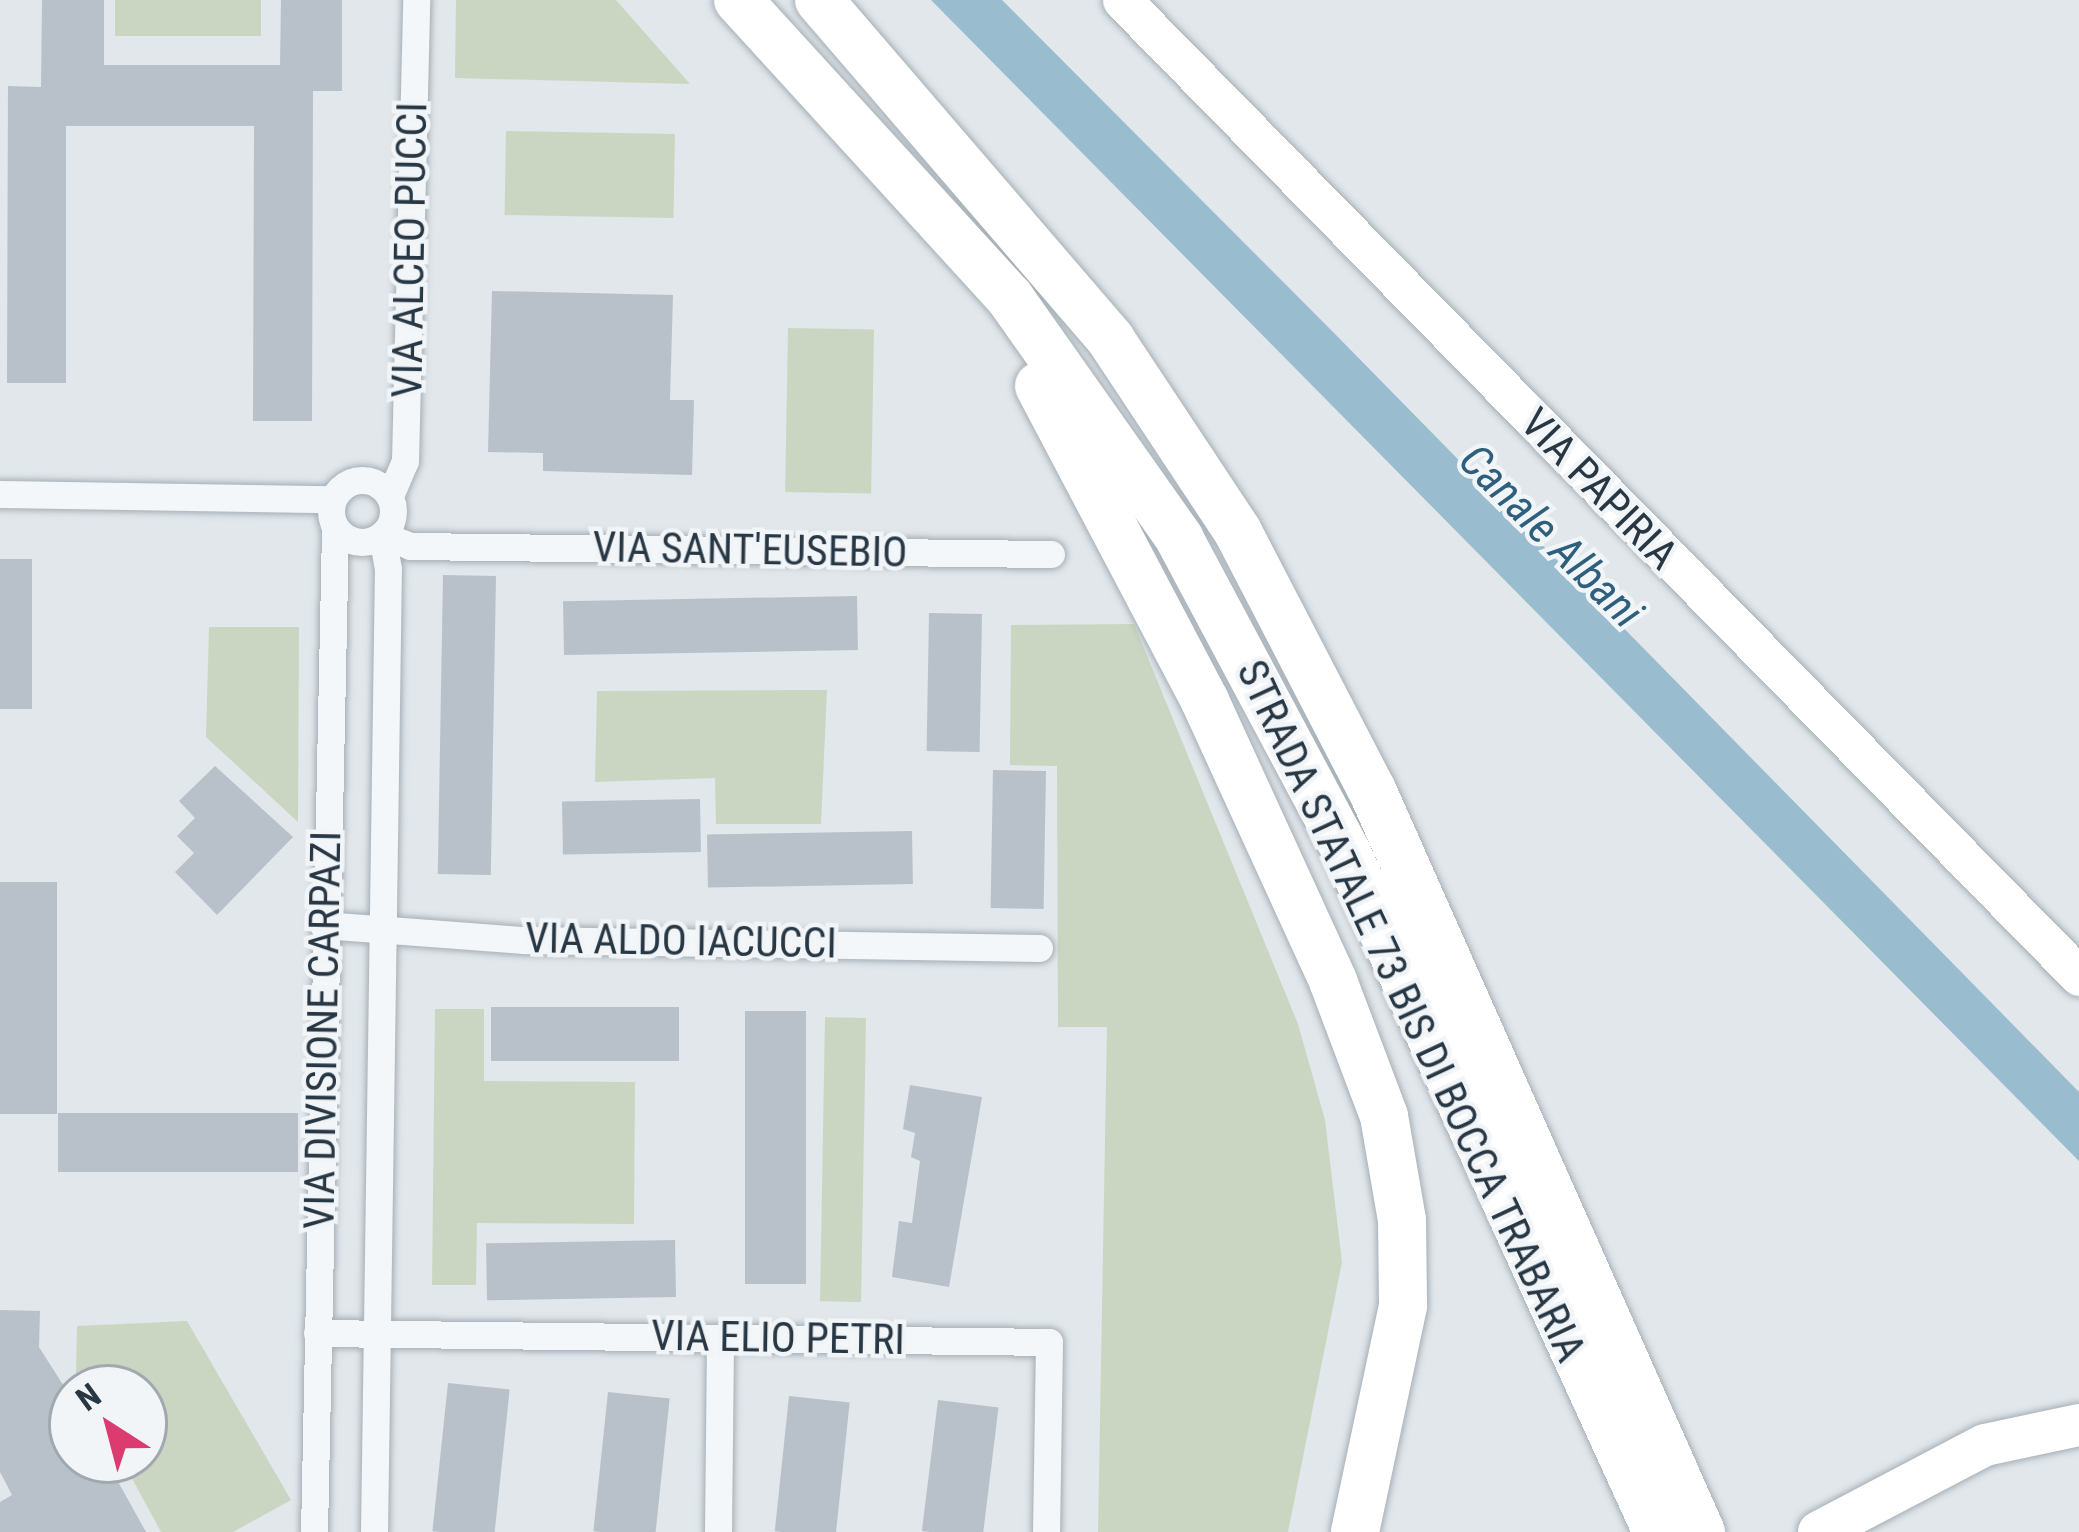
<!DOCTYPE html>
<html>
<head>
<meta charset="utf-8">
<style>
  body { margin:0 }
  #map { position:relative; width:2079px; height:1532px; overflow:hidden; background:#e1e7eb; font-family:"Roboto Condensed",sans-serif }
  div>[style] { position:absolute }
  .green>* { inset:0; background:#cad6c1; transform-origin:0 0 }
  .water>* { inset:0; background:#99bcce }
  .building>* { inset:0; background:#b8c1c9; transform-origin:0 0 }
  .roads { filter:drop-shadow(0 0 3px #a6afb6) drop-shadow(0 0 3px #a6afb6) }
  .street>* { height:27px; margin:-13.5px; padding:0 13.5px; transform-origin:13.5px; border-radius:13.5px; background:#f4f7f9 }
  .street>.ring { margin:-13.5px; padding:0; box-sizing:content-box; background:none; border:27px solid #f4f7f9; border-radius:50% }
  .secondary>* { height:39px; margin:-19.5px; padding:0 19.5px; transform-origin:19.5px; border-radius:19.5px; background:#fff }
  .primary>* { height:42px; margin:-21px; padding:0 21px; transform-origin:21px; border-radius:21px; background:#fff }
  .highway>* { height:48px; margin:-24px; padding:0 24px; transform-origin:24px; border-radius:24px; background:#fff }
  span { translate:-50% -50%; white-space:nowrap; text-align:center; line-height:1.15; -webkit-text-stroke:9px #f1f5f8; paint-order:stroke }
  .street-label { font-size:42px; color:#283744 }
  .water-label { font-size:45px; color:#2e5f7c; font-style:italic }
  .north { position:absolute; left:48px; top:1364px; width:120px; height:120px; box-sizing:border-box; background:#f1f5f8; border:3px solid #a1a9b0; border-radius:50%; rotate:324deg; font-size:33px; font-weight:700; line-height:48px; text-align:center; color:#283744 }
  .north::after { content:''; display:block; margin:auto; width:42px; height:54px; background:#db3b6f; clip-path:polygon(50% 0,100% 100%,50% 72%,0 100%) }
</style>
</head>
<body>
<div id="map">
  <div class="green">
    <i style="left:115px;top:0;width:146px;height:36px"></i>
    <i style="clip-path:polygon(456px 0,616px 0,690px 84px,455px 78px)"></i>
    <i style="left:506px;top:131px;width:169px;height:84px;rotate:1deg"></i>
    <i style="left:788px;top:328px;width:86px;height:164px;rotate:1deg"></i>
    <i style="clip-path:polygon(1134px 624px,1298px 1024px,1325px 1120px,1342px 1262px,1288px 1532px,1098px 1532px,1107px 1027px,1058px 1027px,1057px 766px,1010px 765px,1011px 625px)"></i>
    <i style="clip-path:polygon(209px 627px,299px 627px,298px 822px,206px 737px)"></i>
    <i style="clip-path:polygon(827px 690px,821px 824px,716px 824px,715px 778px,595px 782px,597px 691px)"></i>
    <i style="clip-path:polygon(435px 1009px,484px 1009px,484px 1081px,635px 1082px,634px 1224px,477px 1223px,476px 1285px,432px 1285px)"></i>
    <i style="left:866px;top:1018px;width:284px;height:41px;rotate:91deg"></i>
    <i style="clip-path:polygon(187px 1321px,291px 1500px,233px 1532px,161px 1532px,122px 1460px,144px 1460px,144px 1388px,83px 1388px,76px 1375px,77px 1326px)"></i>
  </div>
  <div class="water">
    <i style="clip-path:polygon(931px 0,1002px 0,1335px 334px,2079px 1092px,2079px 1161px)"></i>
  </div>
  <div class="building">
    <i style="clip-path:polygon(42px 0,104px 0,104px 65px,280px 65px,281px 0,342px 0,342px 91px,313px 91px,312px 421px,253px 421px,254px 126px,66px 126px,66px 383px,7px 383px,8px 86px,41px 87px)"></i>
    <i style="clip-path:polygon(492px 291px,673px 295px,670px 400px,694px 400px,692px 475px,543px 471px,543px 453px,488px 452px)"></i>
    <i style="left:0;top:559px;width:32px;height:150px"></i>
    <i style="left:443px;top:575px;width:53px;height:299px;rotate:1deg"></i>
    <i style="left:857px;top:596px;width:54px;height:294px;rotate:89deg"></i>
    <i style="left:929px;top:613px;width:53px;height:138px;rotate:1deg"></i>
    <i style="clip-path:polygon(215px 766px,293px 837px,217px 915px,175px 872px,194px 853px,177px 836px,195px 818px,179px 801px)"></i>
    <i style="left:993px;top:770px;width:53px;height:138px;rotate:1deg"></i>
    <i style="left:700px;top:799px;width:53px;height:138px;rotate:89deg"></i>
    <i style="left:912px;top:831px;width:53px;height:205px;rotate:89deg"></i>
    <i style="left:0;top:882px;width:57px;height:232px"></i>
    <i style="left:491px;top:1007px;width:188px;height:54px"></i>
    <i style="left:745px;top:1011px;width:61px;height:273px"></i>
    <i style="clip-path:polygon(910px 1085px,982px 1097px,949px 1287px,892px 1277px,899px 1221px,912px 1223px,920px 1161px,911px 1157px,915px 1133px,903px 1129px)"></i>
    <i style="left:58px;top:1113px;width:240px;height:59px"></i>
    <i style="left:675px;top:1240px;width:57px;height:189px;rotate:89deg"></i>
    <i style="clip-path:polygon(0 1310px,40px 1311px,39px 1347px,72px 1399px,72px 1460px,106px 1460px,146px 1532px,0 1532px,0 1502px,12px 1495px,0 1472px)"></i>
    <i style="left:448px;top:1383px;width:62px;height:149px;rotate:6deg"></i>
    <i style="left:608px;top:1392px;width:62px;height:140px;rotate:6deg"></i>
    <i style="left:789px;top:1396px;width:61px;height:136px;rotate:6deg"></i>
    <i style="left:938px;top:1400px;width:61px;height:132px;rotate:7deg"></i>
  </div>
  <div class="roads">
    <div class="street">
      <i class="ring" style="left:331px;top:480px;width:35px;height:35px"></i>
      <i style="left:0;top:494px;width:332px;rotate:0.9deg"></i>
      <i style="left:390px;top:496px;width:38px;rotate:-67deg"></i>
      <i style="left:405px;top:461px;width:461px;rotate:-88.6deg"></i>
      <i style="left:382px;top:535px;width:30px;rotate:21deg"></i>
      <i style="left:410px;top:546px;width:641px;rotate:0.72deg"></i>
      <i style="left:323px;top:925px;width:202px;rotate:4.3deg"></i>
      <i style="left:524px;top:940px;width:515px;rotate:0.89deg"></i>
      <i style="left:317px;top:1333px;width:732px;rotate:0.7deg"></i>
      <i style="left:1049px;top:1342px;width:190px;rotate:90.9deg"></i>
      <i style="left:314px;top:1532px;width:1003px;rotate:-88.8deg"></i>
      <i style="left:374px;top:1532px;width:963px;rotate:-89.17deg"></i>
      <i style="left:388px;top:569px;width:35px;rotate:-100deg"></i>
      <i style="left:718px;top:1532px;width:194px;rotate:-89.4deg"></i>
    </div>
    <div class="secondary">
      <i style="left:1122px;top:0;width:1367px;rotate:45.56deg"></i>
    </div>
    <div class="primary">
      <i style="left:1819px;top:1532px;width:187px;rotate:-27.7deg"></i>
      <i style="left:1985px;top:1445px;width:96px;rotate:-12deg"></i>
    </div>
    <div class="highway">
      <i style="left:738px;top:0;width:403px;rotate:47.6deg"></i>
      <i style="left:1010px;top:298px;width:294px;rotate:54.8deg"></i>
      <i style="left:1179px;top:538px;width:357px;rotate:61.9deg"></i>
      <i style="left:1347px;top:853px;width:746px;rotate:65.46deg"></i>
      <i style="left:819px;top:0;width:448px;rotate:49.3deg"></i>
      <i style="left:1111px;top:340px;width:230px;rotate:56.5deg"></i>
      <i style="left:1238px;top:532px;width:291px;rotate:62.6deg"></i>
      <i style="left:1372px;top:790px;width:812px;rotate:66.09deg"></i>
      <i style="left:1039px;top:386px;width:356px;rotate:62.2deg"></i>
      <i style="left:1205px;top:701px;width:308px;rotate:65.4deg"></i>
      <i style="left:1333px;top:981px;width:144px;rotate:69.3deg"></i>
      <i style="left:1384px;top:1116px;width:106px;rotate:80.2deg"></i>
      <i style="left:1402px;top:1220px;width:86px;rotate:89.3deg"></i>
      <i style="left:1403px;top:1306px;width:231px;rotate:102deg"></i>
    </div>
  </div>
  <div class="street-label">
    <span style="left:410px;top:250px;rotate:-89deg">VIA ALCEO PUCCI</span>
    <span style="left:1599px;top:489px;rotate:46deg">VIA PAPIRIA</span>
    <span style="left:750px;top:550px;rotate:1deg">VIA SANT'EUSEBIO</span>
    <span style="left:681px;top:941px;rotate:1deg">VIA ALDO IACUCCI</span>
    <span style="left:1411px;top:1011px;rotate:65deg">STRADA STATALE 73 BIS DI BOCCA TRABARIA</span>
    <span style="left:323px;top:1030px;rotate:-89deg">VIA DIVISIONE CARPAZI</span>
    <span style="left:778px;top:1338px;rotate:1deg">VIA ELIO PETRI</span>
  </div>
  <div class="water-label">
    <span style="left:1551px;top:536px;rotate:45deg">Canale Albani</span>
  </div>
  <div class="north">N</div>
</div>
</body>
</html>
